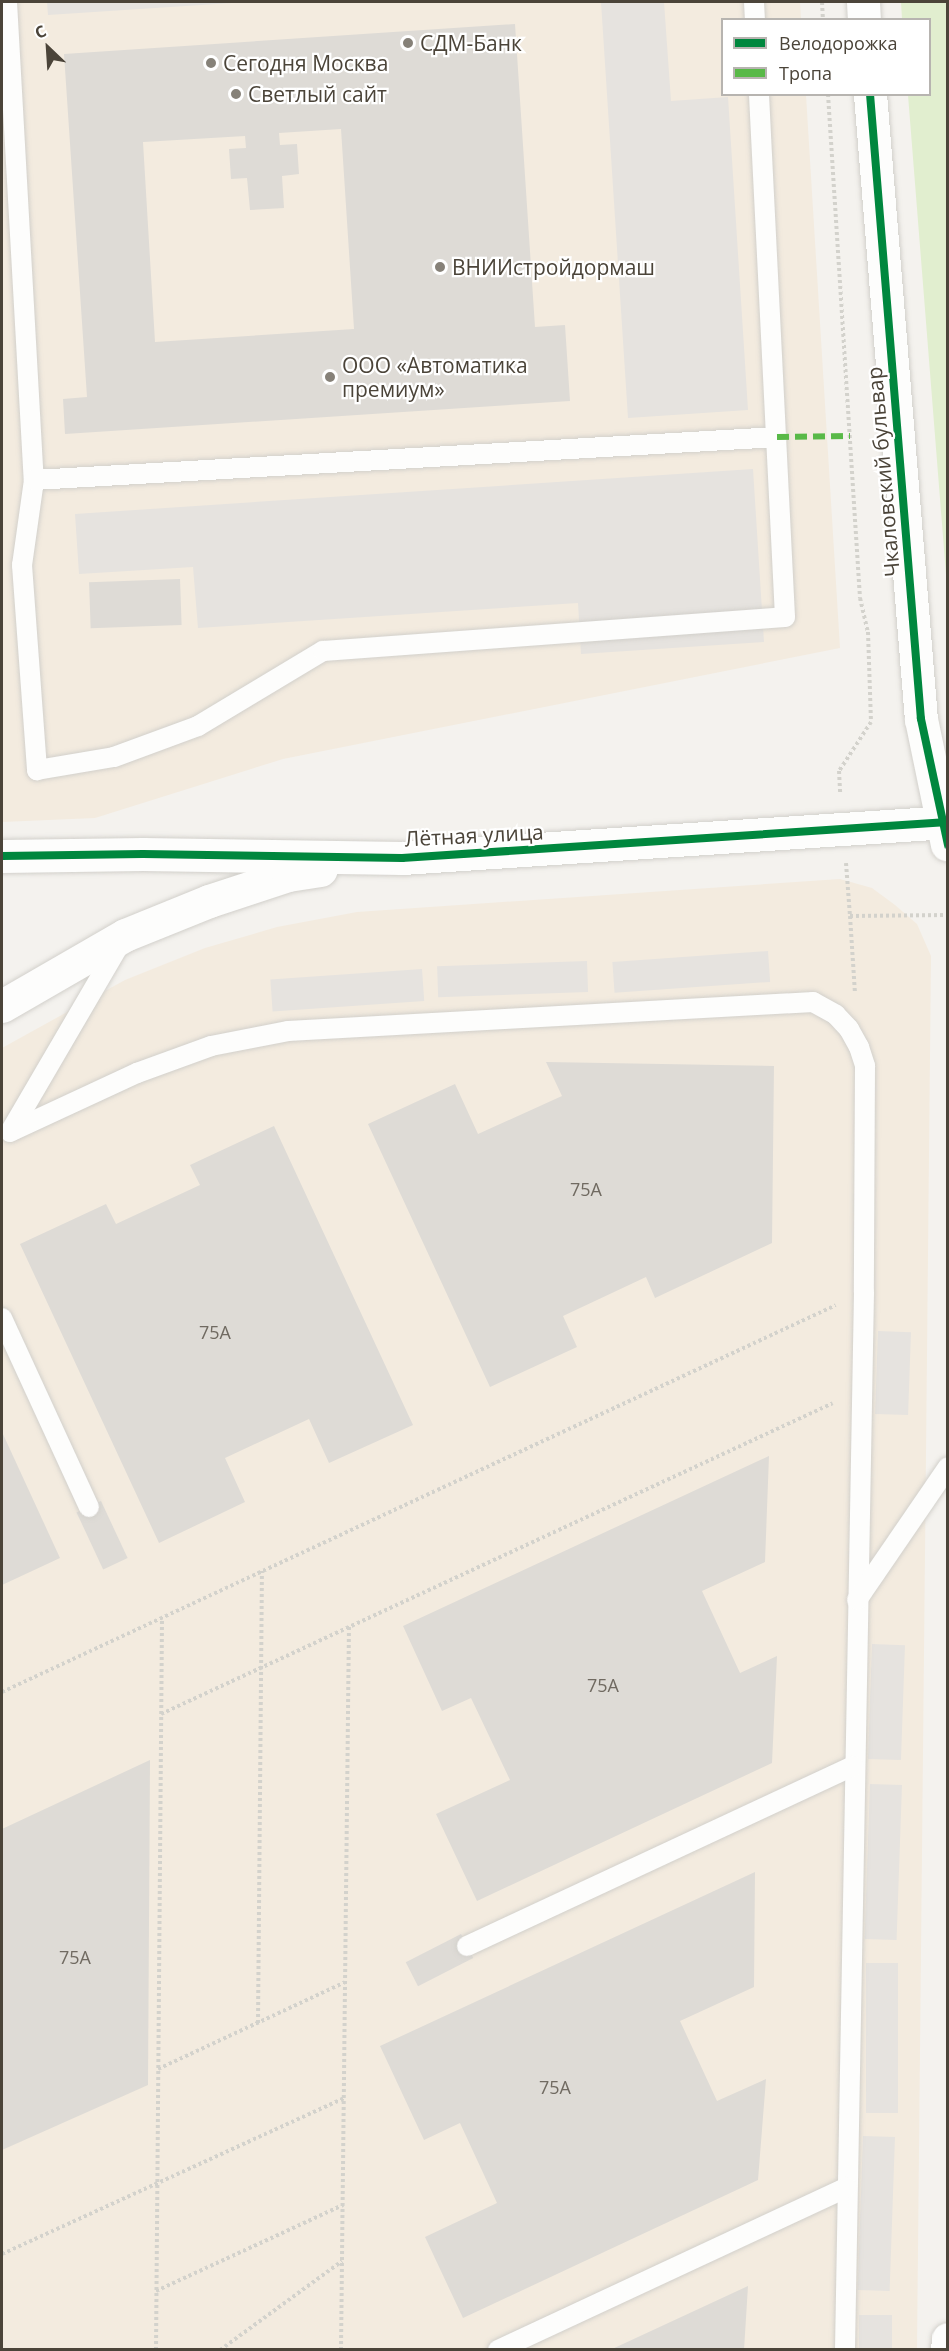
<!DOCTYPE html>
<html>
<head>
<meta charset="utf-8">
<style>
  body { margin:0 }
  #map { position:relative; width:949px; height:2351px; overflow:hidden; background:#f4f2ee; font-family:"Open Sans",sans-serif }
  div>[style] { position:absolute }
  .commercial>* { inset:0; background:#f3ebdf }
  .green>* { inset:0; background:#e1eecf }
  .parking>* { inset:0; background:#e6e3df; transform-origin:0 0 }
  .building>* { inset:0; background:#dedbd6; transform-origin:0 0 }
  .path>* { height:4px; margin-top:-2px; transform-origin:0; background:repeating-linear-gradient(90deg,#d3d2cc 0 3px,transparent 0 6px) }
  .roads { filter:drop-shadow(0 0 2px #d2d0cb) drop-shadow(0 0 2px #d2d0cb) }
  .lane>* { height:20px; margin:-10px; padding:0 10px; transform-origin:10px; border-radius:10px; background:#fdfdfc }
  .street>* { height:33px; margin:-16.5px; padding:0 16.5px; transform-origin:16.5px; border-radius:16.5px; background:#fdfdfc }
  .quiet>* { height:6px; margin-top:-3px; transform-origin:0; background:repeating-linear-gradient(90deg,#58b947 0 12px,transparent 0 18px) }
  .cycleway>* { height:8px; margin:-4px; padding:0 4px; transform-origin:4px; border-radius:4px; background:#00873e }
  .dots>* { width:16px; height:16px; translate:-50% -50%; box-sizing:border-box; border:3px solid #fff; border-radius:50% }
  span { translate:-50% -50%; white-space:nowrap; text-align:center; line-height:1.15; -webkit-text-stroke:4.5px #fff; paint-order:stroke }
  .number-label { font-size:18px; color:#706a61 }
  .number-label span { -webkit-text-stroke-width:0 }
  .poi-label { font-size:21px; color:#4b4439 }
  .left { translate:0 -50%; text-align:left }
  .street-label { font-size:21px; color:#4b4439 }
  .frame { position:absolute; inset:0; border:3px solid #4b4439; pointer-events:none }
  .legend { position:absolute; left:721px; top:18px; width:210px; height:78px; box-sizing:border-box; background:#fff; border:2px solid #b7b4b0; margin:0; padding:8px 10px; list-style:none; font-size:18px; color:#4b4439 }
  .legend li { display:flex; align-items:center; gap:12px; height:30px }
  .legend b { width:30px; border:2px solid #b7b4b0 }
  .north { position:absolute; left:18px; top:18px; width:60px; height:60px; -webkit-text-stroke:4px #fff; paint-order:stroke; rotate:335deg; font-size:16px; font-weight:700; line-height:24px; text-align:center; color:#4b4439 }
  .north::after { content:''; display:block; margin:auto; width:21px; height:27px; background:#4b4439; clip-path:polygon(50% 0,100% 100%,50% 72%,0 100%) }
</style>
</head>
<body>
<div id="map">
  <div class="commercial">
    <i style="clip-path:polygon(2px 2px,800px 2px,801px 19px,722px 20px,722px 94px,806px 95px,840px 648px,283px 759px,95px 818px,2px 822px)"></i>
    <i style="clip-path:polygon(840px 879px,872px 888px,895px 905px,917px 924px,931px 956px,917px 2349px,2px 2349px,2px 1048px,125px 980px,205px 948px,277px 927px,357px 912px)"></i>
  </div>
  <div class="green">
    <i style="clip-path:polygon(901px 2px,947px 2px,947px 587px,908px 95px,930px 94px,930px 20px,902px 19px)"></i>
  </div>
  <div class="parking">
    <i style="clip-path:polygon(47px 2px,247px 2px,48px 15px)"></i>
    <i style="clip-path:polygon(601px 2px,664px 2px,671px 101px,728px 97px,748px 410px,628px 418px)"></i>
    <i style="clip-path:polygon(753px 469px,764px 642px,581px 654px,578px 603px,198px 628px,193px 567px,79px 574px,75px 514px)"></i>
    <i style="left:768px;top:951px;width:31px;height:156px;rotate:86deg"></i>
    <i style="left:587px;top:961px;width:31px;height:150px;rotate:88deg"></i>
    <i style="left:422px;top:969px;width:32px;height:152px;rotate:86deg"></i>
    <i style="left:878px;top:1331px;width:33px;height:83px;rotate:2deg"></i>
    <i style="left:872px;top:1644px;width:33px;height:115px;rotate:2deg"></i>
    <i style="left:870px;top:1784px;width:32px;height:155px;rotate:2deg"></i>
    <i style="left:866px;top:1963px;width:32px;height:150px"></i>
    <i style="left:863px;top:2136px;width:32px;height:154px;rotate:2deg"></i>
    <i style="left:859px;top:2315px;width:33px;height:34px"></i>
  </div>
  <div class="building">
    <i style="clip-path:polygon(evenodd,515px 24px,535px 327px,565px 325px,570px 401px,65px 434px,63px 399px,87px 397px,64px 54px,515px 24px,341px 129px,354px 329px,155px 342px,143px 142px,245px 136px,246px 148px,229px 149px,231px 179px,247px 178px,250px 210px,284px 208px,282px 176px,299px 174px,297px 144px,280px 145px,279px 133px,341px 129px)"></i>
    <i style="left:180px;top:579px;width:46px;height:91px;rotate:88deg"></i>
    <i style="clip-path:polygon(546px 1062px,774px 1066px,772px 1243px,655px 1298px,646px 1277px,563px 1316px,577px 1347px,490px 1387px,368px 1124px,455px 1084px,478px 1134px,562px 1096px)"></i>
    <i style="clip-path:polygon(274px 1126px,413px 1425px,329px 1463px,309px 1419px,225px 1458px,245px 1502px,159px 1543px,20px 1244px,106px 1204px,116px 1224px,200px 1185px,190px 1165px)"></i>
    <i style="clip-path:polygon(2px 1432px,60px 1558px,2px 1585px)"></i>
    <i style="clip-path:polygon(769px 1456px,765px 1562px,702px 1591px,740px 1673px,777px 1656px,772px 1763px,477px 1901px,436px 1814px,510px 1780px,471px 1698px,442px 1711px,403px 1626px)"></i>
    <i style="left:101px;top:1501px;width:63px;height:27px;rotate:65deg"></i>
    <i style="clip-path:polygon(150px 1760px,148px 2085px,2px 2150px,2px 1829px)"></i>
    <i style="clip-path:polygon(755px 1872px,754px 1987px,680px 2021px,717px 2101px,766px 2079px,758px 2180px,463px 2318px,425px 2237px,497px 2203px,460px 2123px,424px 2140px,380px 2046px)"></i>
    <i style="left:461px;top:1934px;width:27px;height:62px;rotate:63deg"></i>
    <i style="clip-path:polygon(748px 2286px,744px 2350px,610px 2350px)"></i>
  </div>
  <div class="path">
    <i style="left:822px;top:2px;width:18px;rotate:87deg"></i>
    <i style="left:828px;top:94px;width:505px;rotate:86.37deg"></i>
    <i style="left:860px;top:598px;width:35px;rotate:77deg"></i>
    <i style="left:868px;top:632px;width:90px;rotate:88.1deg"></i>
    <i style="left:871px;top:722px;width:59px;rotate:123.1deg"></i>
    <i style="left:839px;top:771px;width:22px;rotate:87deg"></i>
    <i style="left:846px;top:863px;width:53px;rotate:85.7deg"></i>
    <i style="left:850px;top:916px;width:98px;rotate:-0.6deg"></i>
    <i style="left:850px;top:916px;width:77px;rotate:86.3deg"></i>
    <i style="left:2px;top:1692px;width:919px;rotate:-24.89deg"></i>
    <i style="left:161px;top:1714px;width:740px;rotate:-24.83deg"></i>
    <i style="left:258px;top:2023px;width:452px;rotate:-89.5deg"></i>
    <i style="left:158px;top:2069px;width:206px;rotate:-24.9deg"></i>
    <i style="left:2px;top:2254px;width:376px;rotate:-24.5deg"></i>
    <i style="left:156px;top:2291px;width:206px;rotate:-24.7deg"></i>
    <i style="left:156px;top:2350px;width:732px;rotate:-89.53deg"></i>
    <i style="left:220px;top:2350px;width:151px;rotate:-36.1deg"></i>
    <i style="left:341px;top:2350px;width:723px;rotate:-89.37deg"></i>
  </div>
  <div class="roads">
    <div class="lane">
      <i style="left:7px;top:2px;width:479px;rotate:86.8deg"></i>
      <i style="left:34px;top:480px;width:86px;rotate:98deg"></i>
      <i style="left:22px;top:565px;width:206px;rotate:85.8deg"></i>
      <i style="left:37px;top:770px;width:78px;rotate:-9.6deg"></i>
      <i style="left:114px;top:757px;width:90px;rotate:-20.3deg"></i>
      <i style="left:198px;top:726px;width:146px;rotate:-31deg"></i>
      <i style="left:323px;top:651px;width:463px;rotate:-4.2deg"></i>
      <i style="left:785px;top:617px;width:524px;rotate:-92.85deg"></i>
      <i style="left:754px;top:2px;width:18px;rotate:87deg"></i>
      <i style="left:34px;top:480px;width:744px;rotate:-3.31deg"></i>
      <i style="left:12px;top:1131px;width:138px;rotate:-24.9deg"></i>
      <i style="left:137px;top:1073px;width:79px;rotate:-20deg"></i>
      <i style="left:211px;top:1046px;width:78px;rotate:-11deg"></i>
      <i style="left:288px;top:1031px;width:526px;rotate:-3.16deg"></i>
      <i style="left:813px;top:1002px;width:26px;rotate:29deg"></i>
      <i style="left:836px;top:1015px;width:19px;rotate:47deg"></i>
      <i style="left:849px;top:1029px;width:21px;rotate:61deg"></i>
      <i style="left:859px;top:1047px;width:20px;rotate:72deg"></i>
      <i style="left:865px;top:1066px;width:226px;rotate:90.3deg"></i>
      <i style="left:864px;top:1292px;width:1058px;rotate:91.03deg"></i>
      <i style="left:10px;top:1132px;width:222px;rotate:-59.7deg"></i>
      <i style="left:2px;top:1318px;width:208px;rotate:65.3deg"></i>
      <i style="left:857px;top:1600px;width:161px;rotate:-55.6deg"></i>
      <i style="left:467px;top:1946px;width:426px;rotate:-25deg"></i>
      <i style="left:498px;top:2350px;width:385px;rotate:-25deg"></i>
    </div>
    <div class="street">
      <i style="left:863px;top:2px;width:18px;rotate:87deg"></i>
      <i style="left:870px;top:94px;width:627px;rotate:85.34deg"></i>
      <i style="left:921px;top:719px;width:128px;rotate:78.3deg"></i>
      <i style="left:2px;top:856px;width:141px;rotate:-0.8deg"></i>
      <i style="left:143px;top:854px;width:259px;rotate:0.9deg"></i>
      <i style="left:402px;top:858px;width:547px;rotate:-3.77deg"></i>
      <i style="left:2px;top:1006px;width:142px;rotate:-30deg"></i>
      <i style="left:125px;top:935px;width:91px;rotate:-22deg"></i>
      <i style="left:209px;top:901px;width:83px;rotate:-18.2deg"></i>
      <i style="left:288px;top:875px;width:33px;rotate:-9deg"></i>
      <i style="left:947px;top:2350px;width:11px;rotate:-85deg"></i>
    </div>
  </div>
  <div class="quiet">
    <i style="left:777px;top:437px;width:73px;rotate:-0.8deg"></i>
  </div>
  <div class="cycleway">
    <i style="left:870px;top:94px;width:627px;rotate:85.34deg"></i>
    <i style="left:921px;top:719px;width:129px;rotate:77.9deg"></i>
    <i style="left:2px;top:856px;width:141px;rotate:-0.8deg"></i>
    <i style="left:143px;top:854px;width:259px;rotate:0.9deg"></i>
    <i style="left:402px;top:858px;width:547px;rotate:-3.77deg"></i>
  </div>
  <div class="dots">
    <i style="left:408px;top:43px;background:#868178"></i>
    <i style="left:211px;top:63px;background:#868178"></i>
    <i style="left:236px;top:94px;background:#868178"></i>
    <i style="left:440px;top:267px;background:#868178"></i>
    <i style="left:330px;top:377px;background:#868178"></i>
  </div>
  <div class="number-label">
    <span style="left:586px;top:1189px">75А</span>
    <span style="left:215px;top:1332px">75А</span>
    <span style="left:603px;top:1685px">75А</span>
    <span style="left:75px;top:1957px">75А</span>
    <span style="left:555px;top:2087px">75А</span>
  </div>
  <div class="poi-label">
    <span class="left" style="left:420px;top:43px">СДМ-Банк</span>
    <span class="left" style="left:223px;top:63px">Сегодня Москва</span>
    <span class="left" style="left:248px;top:94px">Светлый сайт</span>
    <span class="left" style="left:452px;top:267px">ВНИИстройдормаш</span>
    <span class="left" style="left:342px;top:377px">ООО «Автоматика<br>премиум»</span>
  </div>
  <div class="street-label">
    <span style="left:883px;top:472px;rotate:-95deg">Чкаловский бульвар</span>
    <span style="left:474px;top:835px;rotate:-3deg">Лётная улица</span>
  </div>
  <div class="frame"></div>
  <ul class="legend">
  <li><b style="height:8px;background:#00873e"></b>Велодорожка</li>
  <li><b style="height:8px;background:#58b947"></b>Тропа</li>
  </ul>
  <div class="north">С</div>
</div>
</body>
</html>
